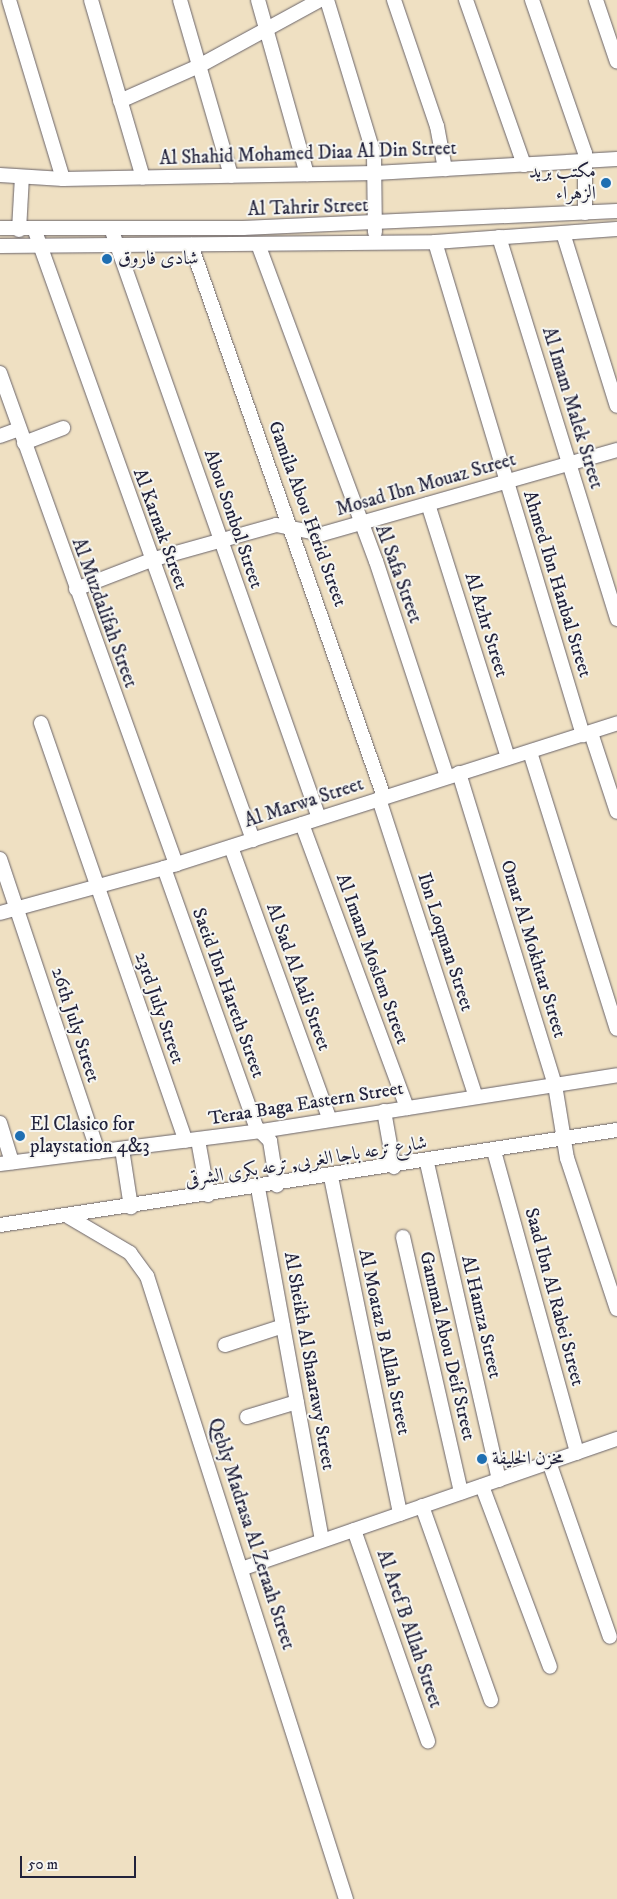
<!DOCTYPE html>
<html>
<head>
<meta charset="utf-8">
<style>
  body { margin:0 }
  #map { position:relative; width:617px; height:1899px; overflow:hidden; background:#efe0c2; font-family:"IM FELL DW Pica",Amiri,serif }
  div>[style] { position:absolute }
  .roads { filter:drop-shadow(0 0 1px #6a646a) drop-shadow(0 0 1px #6a646a) }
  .street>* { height:14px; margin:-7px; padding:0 7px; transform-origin:7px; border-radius:7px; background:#fff }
  .dots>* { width:14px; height:14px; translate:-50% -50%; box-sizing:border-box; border:2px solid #f6f6f2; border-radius:50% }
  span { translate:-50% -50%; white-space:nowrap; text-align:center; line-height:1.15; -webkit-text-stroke:4px #f6f6f2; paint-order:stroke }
  .street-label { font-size:19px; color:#22223b }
  .poi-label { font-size:19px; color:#22223b }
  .right { translate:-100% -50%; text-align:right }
  .left { translate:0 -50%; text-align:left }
  .scale { position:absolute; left:20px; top:1856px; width:116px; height:22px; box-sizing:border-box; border:2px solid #22223b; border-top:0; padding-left:6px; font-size:15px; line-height:18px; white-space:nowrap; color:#22223b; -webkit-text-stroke:4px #f6f6f2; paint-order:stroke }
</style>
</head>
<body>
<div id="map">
  <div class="roads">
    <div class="street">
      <i style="left:9px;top:0;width:187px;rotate:73.2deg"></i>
      <i style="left:91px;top:0;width:185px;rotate:73.7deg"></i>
      <i style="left:180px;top:0;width:183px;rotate:73.8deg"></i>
      <i style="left:258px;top:0;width:181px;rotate:74.3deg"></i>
      <i style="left:327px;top:0;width:162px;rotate:73.1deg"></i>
      <i style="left:374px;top:155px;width:77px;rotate:89.3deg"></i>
      <i style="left:394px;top:0;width:133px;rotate:71.2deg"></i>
      <i style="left:437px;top:126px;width:44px;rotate:79.5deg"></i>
      <i style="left:466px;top:0;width:175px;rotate:70.6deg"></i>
      <i style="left:532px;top:0;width:162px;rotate:70.9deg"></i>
      <i style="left:585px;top:153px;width:60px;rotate:90deg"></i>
      <i style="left:596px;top:0;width:65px;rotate:71.3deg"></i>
      <i style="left:120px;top:101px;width:86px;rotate:-23.9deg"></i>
      <i style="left:199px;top:66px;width:138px;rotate:-28.6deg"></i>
      <i style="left:0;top:175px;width:63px;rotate:3.6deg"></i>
      <i style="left:63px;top:179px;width:312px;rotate:-1.1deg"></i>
      <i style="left:375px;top:173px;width:242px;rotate:-3.3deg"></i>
      <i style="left:0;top:228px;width:243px"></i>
      <i style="left:243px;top:228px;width:374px;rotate:-2.6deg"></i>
      <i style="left:19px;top:230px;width:53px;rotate:-86.8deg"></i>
      <i style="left:35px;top:231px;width:647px;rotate:70.3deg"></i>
      <i style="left:112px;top:231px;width:622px;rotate:70.58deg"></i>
      <i style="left:563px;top:233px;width:181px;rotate:72.7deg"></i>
      <i style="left:499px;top:237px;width:400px;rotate:72.8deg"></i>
      <i style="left:435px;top:242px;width:515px;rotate:73.29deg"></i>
      <i style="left:258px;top:244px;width:338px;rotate:69.6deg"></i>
      <i style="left:376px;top:561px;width:227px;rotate:71.8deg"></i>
      <i style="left:191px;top:245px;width:585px;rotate:70.73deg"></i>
      <i style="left:0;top:246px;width:435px;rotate:-0.5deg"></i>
      <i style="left:435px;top:242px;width:182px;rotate:-4.1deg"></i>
      <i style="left:0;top:373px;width:522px;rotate:70.28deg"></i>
      <i style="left:0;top:436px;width:20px;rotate:-20deg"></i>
      <i style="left:24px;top:443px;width:42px;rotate:-21deg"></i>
      <i style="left:428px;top:504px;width:266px;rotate:72.5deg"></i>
      <i style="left:76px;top:589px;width:80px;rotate:-21.1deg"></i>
      <i style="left:151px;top:560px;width:130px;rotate:-15.6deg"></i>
      <i style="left:276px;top:525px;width:47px;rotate:11.1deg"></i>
      <i style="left:322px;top:534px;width:307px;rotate:-15.9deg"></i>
      <i style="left:41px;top:723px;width:442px;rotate:70.9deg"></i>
      <i style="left:591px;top:733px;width:83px;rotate:71.8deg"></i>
      <i style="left:530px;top:752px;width:290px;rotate:72.6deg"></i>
      <i style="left:459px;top:773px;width:326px;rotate:72.9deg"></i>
      <i style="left:555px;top:1085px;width:74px;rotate:80.7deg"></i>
      <i style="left:567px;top:1158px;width:159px;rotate:71.7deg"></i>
      <i style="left:379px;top:799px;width:313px;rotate:72deg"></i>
      <i style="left:302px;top:824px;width:303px;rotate:69.7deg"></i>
      <i style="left:231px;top:847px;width:290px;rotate:70.1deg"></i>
      <i style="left:0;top:859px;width:309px;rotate:71.5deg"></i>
      <i style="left:164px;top:868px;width:275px;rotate:70.4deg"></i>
      <i style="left:256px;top:1127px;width:20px;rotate:45deg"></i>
      <i style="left:270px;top:1141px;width:45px;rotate:81deg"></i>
      <i style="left:0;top:913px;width:170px;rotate:-15.3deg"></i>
      <i style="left:164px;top:868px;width:476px;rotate:-17.7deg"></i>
      <i style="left:384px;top:1111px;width:57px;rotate:79.9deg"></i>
      <i style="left:0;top:1123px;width:41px;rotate:72.9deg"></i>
      <i style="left:198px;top:1140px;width:56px;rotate:79.7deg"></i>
      <i style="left:122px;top:1149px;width:59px;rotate:81.2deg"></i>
      <i style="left:494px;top:1151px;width:313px;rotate:74.6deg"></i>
      <i style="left:427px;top:1163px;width:325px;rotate:77.2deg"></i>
      <i style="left:0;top:1164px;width:263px;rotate:-7.2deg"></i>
      <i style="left:261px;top:1131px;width:360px;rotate:-8.9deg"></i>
      <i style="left:331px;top:1177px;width:344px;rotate:78.4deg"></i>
      <i style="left:258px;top:1188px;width:358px;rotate:79.7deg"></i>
      <i style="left:69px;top:1217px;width:71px;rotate:30.5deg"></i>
      <i style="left:130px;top:1253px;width:29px;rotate:54deg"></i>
      <i style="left:147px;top:1276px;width:654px;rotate:72.29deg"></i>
      <i style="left:0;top:1225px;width:624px;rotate:-8.75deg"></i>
      <i style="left:403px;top:1237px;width:262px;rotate:77.2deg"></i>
      <i style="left:225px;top:1345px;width:61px;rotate:-18.1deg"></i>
      <i style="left:247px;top:1417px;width:52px;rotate:-16.7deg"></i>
      <i style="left:549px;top:1462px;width:185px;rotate:70.8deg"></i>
      <i style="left:482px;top:1486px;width:193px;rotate:69.4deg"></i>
      <i style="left:422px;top:1506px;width:206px;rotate:70.4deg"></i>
      <i style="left:354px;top:1530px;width:224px;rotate:70.7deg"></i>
      <i style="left:244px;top:1568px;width:395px;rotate:-19.1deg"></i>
    </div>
  </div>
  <div class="dots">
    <i style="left:606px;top:183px;background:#1f6fb2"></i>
    <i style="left:107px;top:259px;background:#1f6fb2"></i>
    <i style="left:20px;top:1136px;background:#1f6fb2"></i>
    <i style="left:482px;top:1459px;background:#1f6fb2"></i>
  </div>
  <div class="street-label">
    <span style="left:308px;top:154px;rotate:-2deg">Al Shahid Mohamed Diaa Al Din Street</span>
    <span style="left:308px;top:208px;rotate:-2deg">Al Tahrir Street</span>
    <span style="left:572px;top:408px;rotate:73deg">Al Imam Malek Street</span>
    <span style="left:426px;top:485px;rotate:-16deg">Mosad Ibn Mouaz Street</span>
    <span style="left:307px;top:514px;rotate:70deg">Gamila Abou Herid Street</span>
    <span style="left:233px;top:519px;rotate:71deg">Abou Sonbol Street</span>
    <span style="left:160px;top:529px;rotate:70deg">Al Karnak Street</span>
    <span style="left:398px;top:574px;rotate:70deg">Al Safa Street</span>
    <span style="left:557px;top:584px;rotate:73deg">Ahmed Ibn Hanbal Street</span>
    <span style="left:104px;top:613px;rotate:70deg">Al Muzdalifah Street</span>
    <span style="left:486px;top:625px;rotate:73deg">Al Azhr Street</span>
    <span style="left:304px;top:803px;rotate:-18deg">Al Marwa Street</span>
    <span style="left:445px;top:942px;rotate:72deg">Ibn Loqman Street</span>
    <span style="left:533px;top:949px;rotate:73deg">Omar Al Mokhtar Street</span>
    <span style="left:372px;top:959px;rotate:70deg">Al Imam Moslem Street</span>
    <span style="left:298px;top:977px;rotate:70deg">Al Sad Al Aali Street</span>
    <span style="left:228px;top:993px;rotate:70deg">Saeid Ibn Hareth Street</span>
    <span style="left:159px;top:1008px;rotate:71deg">23rd July Street</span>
    <span style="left:75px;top:1025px;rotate:72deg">26th July Street</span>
    <span style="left:306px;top:1104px;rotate:-9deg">Teraa Baga Eastern Street</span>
    <span style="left:306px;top:1162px;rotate:-9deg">شارع ترعه باجا الغربى, ترعه بكرى الشرقى</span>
    <span style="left:554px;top:1297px;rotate:75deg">Saad Ibn Al Rabei Street</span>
    <span style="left:481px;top:1317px;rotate:77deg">Al Hamza Street</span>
    <span style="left:384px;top:1342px;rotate:78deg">Al Moataz B Allah Street</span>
    <span style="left:447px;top:1346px;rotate:77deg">Gammal Abou Deif Street</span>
    <span style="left:309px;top:1361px;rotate:80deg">Al Sheikh Al Shaarawy Street</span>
    <span style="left:251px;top:1534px;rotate:72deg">Qebly Madrasa Al Zeraah Street</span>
    <span style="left:409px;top:1629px;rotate:71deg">Al Aref B Allah Street</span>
  </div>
  <div class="poi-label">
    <span class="right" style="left:596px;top:183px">مكتب بريد<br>الزهراء</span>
    <span class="left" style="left:118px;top:259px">شادى فاروق</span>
    <span class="left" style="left:30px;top:1136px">El Clasico for<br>playstation 4&amp;3</span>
    <span class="left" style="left:492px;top:1459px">مخزن الخليفة</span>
  </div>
  <div class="scale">50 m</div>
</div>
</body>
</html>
